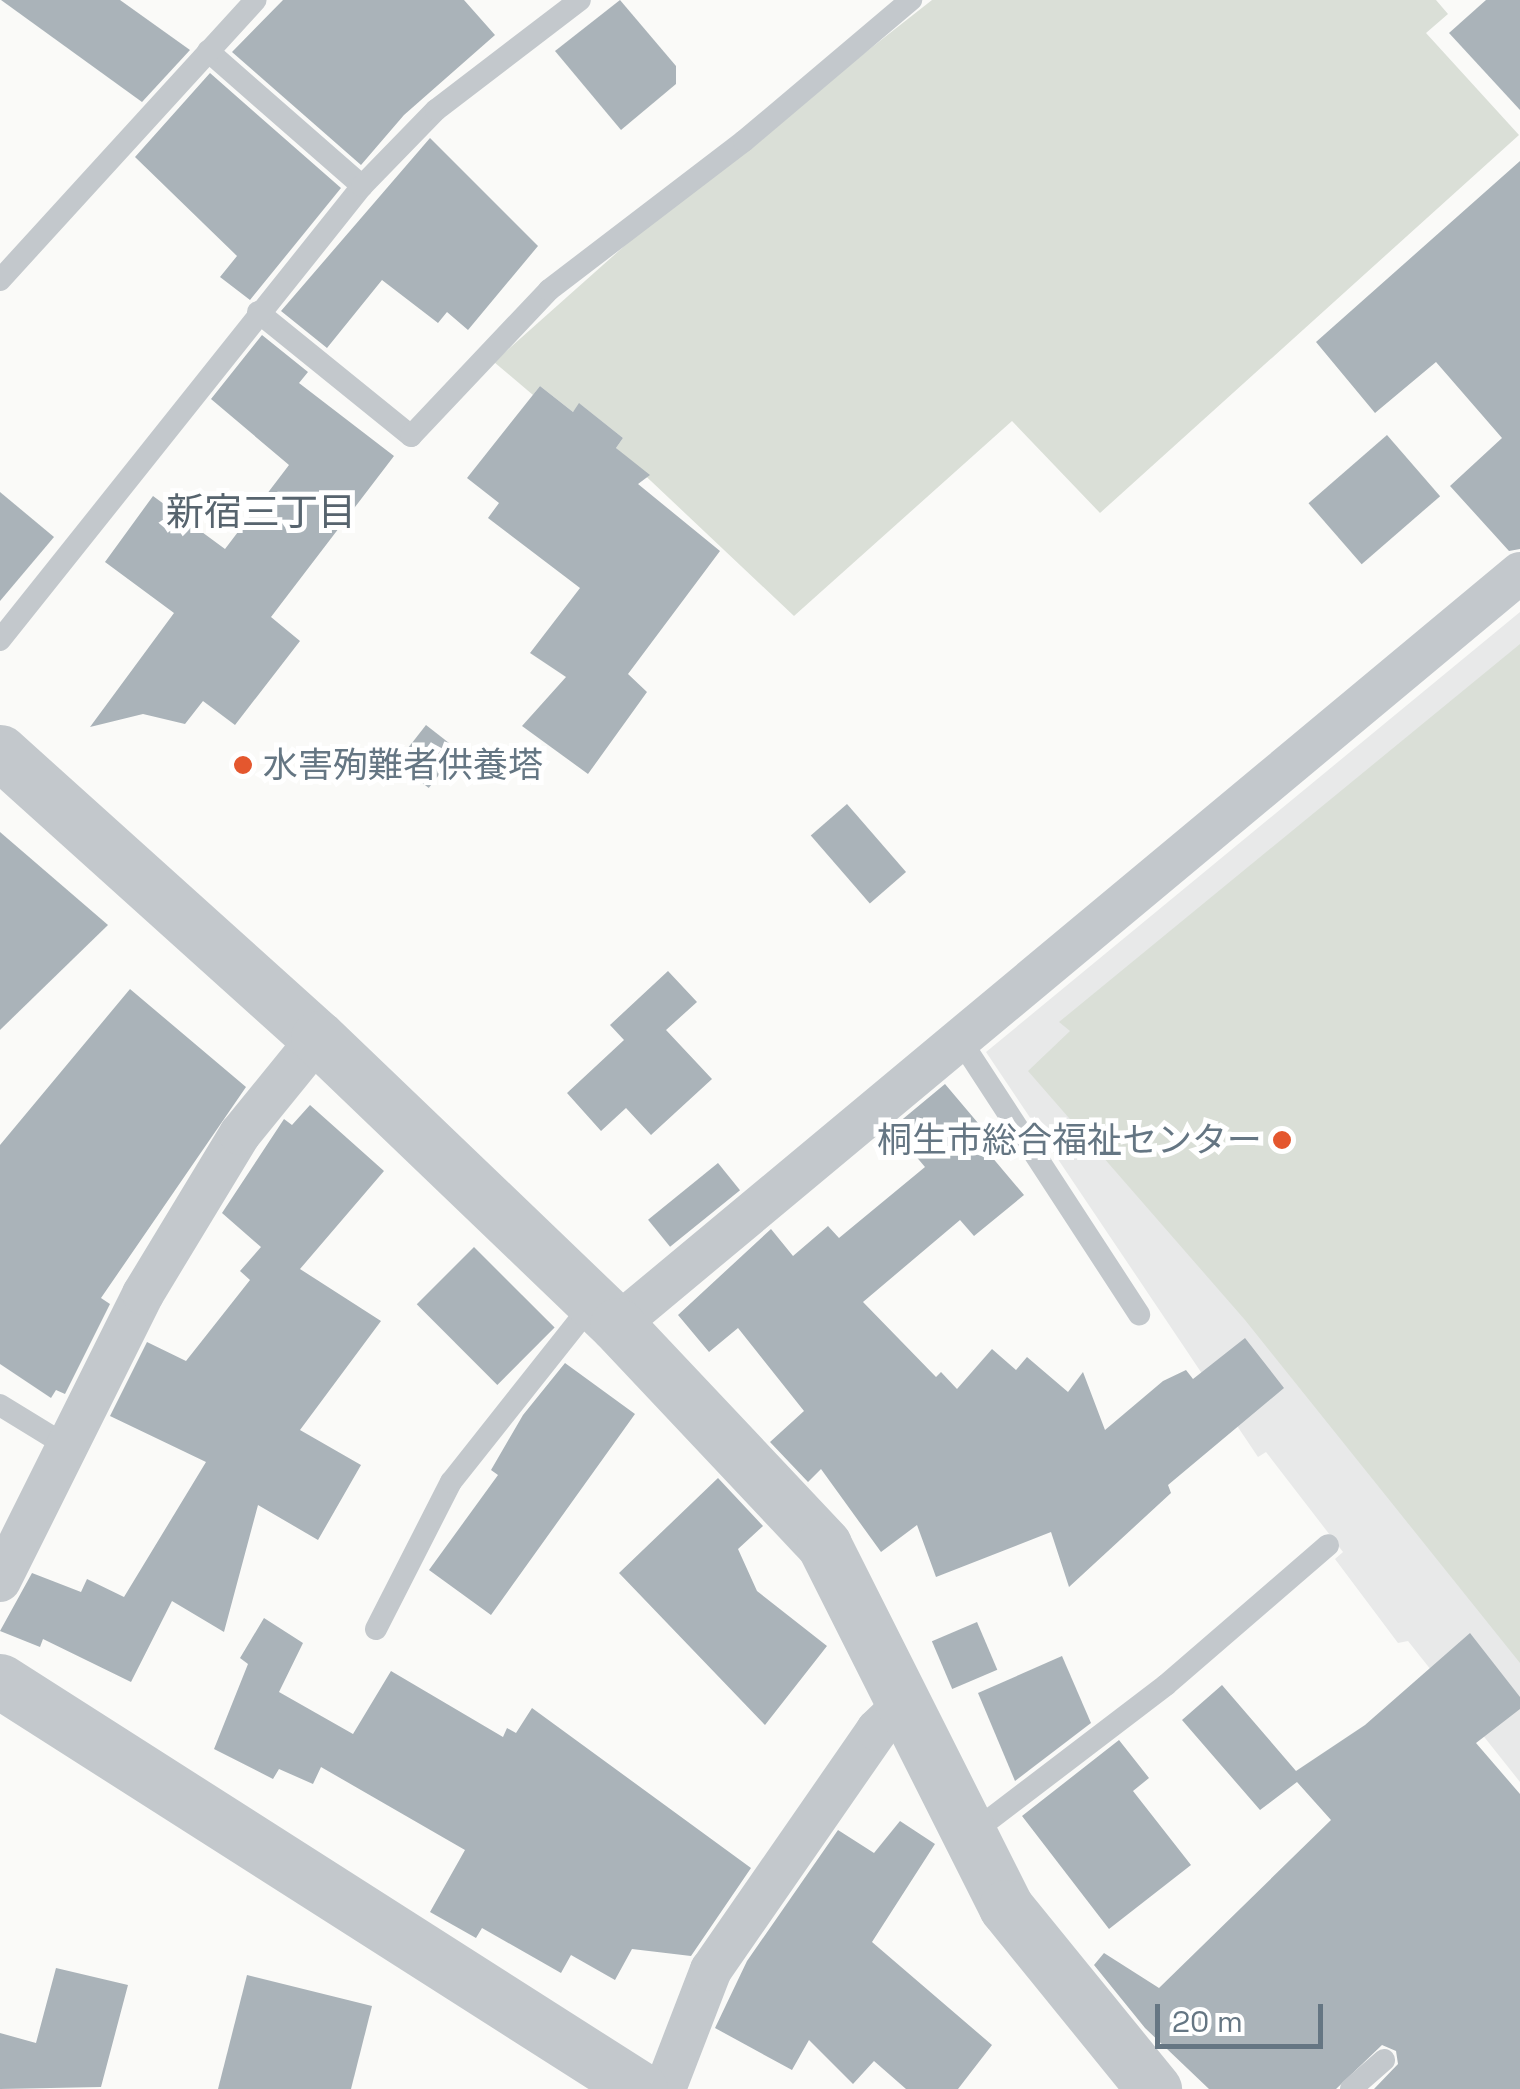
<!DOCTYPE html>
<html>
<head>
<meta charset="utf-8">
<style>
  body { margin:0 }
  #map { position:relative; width:1520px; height:2089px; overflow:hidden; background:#fafaf8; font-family:"Space Grotesk","Noto Sans JP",sans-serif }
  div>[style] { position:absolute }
  .built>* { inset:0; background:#e8e9e9 }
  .green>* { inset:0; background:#dadfd7 }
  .building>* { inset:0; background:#aab3b9; transform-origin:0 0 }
  .service>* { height:22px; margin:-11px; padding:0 11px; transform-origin:11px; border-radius:11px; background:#c3c8cc }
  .minor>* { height:42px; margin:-21px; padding:0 21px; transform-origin:21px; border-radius:21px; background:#c3c8cc }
  .tertiary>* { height:55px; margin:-27.5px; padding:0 27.5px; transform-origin:27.5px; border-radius:27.5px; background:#c3c8cc }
  .dots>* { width:28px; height:28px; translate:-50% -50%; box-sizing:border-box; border:5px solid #fff; border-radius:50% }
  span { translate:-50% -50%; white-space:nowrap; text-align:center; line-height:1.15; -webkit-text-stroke:10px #fff; paint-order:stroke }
  .poi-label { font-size:35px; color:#657683 }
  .left { translate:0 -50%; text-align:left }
  .right { translate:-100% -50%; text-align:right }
  .neighbourhood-label { font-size:38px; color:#57646e }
  .scale { position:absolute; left:1155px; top:2004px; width:168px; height:45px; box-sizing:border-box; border:5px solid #657683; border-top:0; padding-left:12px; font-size:30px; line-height:35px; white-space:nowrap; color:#657683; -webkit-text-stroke:8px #fff; paint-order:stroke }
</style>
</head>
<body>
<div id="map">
  <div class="built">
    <i style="clip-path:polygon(1520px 612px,1520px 1782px,1408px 1641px,1398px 1643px,1335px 1559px,1343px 1552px,1266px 1452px,1258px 1457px,986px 1052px)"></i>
  </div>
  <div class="green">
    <i style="clip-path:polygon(932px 0,1436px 0,1448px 14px,1426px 33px,1519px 135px,1100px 513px,1012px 421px,794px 616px,616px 448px,623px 438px,580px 404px,573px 412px,540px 386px,533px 395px,494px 362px,667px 208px)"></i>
    <i style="clip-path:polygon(1520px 644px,1520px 1663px,1245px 1320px,1028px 1071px,1070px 1031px,1059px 1022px)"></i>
  </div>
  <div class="building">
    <i style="clip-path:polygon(1px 0,120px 0,190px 50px,142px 102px)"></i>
    <i style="clip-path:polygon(283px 0,464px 0,495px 35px,404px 115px,361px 165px,232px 52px)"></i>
    <i style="clip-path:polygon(620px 0,676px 66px,676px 84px,621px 130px,555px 51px)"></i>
    <i style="clip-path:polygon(1486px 0,1520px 0,1520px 110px,1449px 33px)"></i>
    <i style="clip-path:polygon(210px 73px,341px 188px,250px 300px,220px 277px,237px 256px,135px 157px)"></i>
    <i style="clip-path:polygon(430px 138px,538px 246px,468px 330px,447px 312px,438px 323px,382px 280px,327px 348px,281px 311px)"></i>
    <i style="clip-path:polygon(1520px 161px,1520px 549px,1509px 551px,1450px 486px,1502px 438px,1436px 362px,1375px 413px,1316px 342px)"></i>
    <i style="clip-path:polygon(262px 335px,308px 372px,299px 383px,394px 456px,271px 617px,300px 641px,235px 725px,203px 701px,185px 724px,143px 714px,90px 727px,174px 613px,105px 562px,153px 496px,225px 549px,289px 465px,211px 399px)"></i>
    <i style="clip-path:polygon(540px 386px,573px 412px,579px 403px,623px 438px,616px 448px,650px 475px,638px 484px,720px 551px,628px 674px,647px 692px,588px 774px,522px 726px,566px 677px,530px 653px,580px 588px,488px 518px,499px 503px,467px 478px)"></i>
    <i style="left:1387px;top:435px;width:81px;height:104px;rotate:49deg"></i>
    <i style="clip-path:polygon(0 492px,54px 537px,0 601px)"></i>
    <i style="left:426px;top:725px;width:41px;height:48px;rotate:38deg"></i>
    <i style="left:847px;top:804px;width:90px;height:48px;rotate:49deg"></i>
    <i style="clip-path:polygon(0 832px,108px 925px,0 1030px)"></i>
    <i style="clip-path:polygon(668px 971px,697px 1002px,666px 1030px,712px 1079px,651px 1135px,626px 1108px,601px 1131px,567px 1093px,624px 1040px,610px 1025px)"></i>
    <i style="clip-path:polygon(130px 989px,246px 1087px,101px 1298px,110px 1304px,65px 1394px,56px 1390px,51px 1398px,0 1364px,0 1145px)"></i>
    <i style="clip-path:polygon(945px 1084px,978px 1123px,970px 1131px,1024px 1195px,974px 1236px,960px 1220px,863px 1302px,936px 1377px,941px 1372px,957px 1389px,992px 1349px,1016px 1370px,1027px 1357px,1068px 1392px,1083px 1372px,1105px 1430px,1163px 1381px,1186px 1370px,1193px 1379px,1245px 1338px,1284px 1388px,1168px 1485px,1171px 1493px,1069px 1587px,1051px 1532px,936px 1577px,917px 1525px,881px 1552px,821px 1469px,808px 1482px,770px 1442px,804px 1411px,738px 1328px,709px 1352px,678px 1315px,771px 1229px,793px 1256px,828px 1226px,839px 1238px,925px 1167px,892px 1128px)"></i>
    <i style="clip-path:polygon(310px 1105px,384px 1171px,300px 1269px,381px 1321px,300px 1430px,361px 1465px,318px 1540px,258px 1505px,224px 1632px,172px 1601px,131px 1682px,43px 1639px,40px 1647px,0 1631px,32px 1573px,81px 1592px,87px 1579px,124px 1597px,206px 1462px,110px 1416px,147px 1342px,186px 1361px,250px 1280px,240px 1271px,261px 1247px,222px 1213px,284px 1119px,292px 1125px)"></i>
    <i style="left:718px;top:1163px;width:35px;height:90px;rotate:51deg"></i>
    <i style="left:474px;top:1247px;width:114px;height:81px;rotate:45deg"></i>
    <i style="clip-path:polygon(565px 1363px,635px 1414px,491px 1615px,429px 1570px,498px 1475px,491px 1470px,523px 1415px)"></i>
    <i style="clip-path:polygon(718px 1478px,763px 1526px,738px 1549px,757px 1591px,827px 1646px,765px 1725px,619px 1573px)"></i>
    <i style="clip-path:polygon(264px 1618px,303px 1643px,279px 1692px,353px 1734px,391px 1671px,503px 1737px,507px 1728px,516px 1733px,532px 1708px,751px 1868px,691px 1956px,632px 1949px,615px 1980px,571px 1955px,561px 1973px,482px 1928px,476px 1938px,430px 1912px,465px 1850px,321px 1767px,313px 1784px,279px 1769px,273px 1779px,214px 1749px,248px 1664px,240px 1658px)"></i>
    <i style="left:977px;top:1622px;width:52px;height:49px;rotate:67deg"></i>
    <i style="clip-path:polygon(1470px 1633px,1520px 1697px,1520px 1709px,1476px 1743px,1520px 1794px,1520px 2089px,1374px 2089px,1398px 2064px,1396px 2051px,1382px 2045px,1336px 2089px,1209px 2089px,1145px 2028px,1094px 1965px,1104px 1953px,1159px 1988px,1331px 1820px,1297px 1782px,1260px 1810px,1182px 1720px,1222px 1685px,1296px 1771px,1365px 1725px)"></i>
    <i style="clip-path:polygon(1062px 1656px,1091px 1723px,1015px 1781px,978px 1693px)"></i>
    <i style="clip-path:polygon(1119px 1740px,1149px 1778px,1133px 1791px,1191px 1865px,1109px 1929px,1022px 1816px)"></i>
    <i style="clip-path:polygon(900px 1821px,935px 1844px,872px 1942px,992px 2045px,958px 2089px,906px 2089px,874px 2061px,853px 2084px,809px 2040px,792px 2070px,715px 2028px,747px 1961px,838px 1830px,874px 1853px)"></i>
    <i style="clip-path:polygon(56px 1968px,128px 1985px,101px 2087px,0 2089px,0 2033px,36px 2043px)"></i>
    <i style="clip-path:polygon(247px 1975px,372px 2006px,351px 2089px,218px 2089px)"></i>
  </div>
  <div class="service">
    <i style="left:208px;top:51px;width:205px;rotate:41.2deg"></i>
    <i style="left:0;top:280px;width:379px;rotate:-47.6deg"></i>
    <i style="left:258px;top:312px;width:197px;rotate:39deg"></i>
    <i style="left:411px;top:436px;width:201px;rotate:-46.6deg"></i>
    <i style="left:549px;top:290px;width:245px;rotate:-37.4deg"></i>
    <i style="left:744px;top:141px;width:219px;rotate:-40.2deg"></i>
    <i style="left:0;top:640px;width:581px;rotate:-51.43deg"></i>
    <i style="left:362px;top:186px;width:106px;rotate:-45.8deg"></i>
    <i style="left:436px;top:110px;width:181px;rotate:-37.4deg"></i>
    <i style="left:959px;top:1038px;width:330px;rotate:56.9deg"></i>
    <i style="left:0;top:1405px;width:82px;rotate:31.6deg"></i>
    <i style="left:376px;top:1629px;width:165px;rotate:-63deg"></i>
    <i style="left:451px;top:1482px;width:228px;rotate:-51.6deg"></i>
    <i style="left:968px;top:1836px;width:249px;rotate:-37.3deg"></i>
    <i style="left:1166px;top:1685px;width:214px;rotate:-40.8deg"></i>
    <i style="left:1351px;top:2089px;width:44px;rotate:-41.3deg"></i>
  </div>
  <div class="minor">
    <i style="left:617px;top:1325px;width:1175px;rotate:-39.79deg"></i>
    <i style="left:0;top:1581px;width:321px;rotate:-63.5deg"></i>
    <i style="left:143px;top:1294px;width:187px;rotate:-58.8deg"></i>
    <i style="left:240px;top:1134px;width:124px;rotate:-50.9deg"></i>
    <i style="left:665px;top:2089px;width:128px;rotate:-68.9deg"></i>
    <i style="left:711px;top:1970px;width:292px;rotate:-55.3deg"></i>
    <i style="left:877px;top:1730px;width:36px;rotate:-44deg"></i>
  </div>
  <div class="tertiary">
    <i style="left:0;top:752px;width:428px;rotate:42deg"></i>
    <i style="left:318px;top:1038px;width:414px;rotate:43.8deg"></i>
    <i style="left:617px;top:1325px;width:302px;rotate:46.7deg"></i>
    <i style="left:824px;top:1545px;width:405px;rotate:63.3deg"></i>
    <i style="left:1006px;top:1907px;width:235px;rotate:50.9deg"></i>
    <i style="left:0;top:1681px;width:759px;rotate:32.52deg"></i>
  </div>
  <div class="dots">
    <i style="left:243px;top:765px;background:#e4572e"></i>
    <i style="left:1282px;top:1140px;background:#e4572e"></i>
  </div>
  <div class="poi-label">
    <span class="left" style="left:263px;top:765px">水害殉難者供養塔</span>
    <span class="right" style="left:1262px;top:1140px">桐生市総合福祉センター</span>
  </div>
  <div class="neighbourhood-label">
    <span style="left:261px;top:513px">新宿三丁目</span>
  </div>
  <div class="scale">20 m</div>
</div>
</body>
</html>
